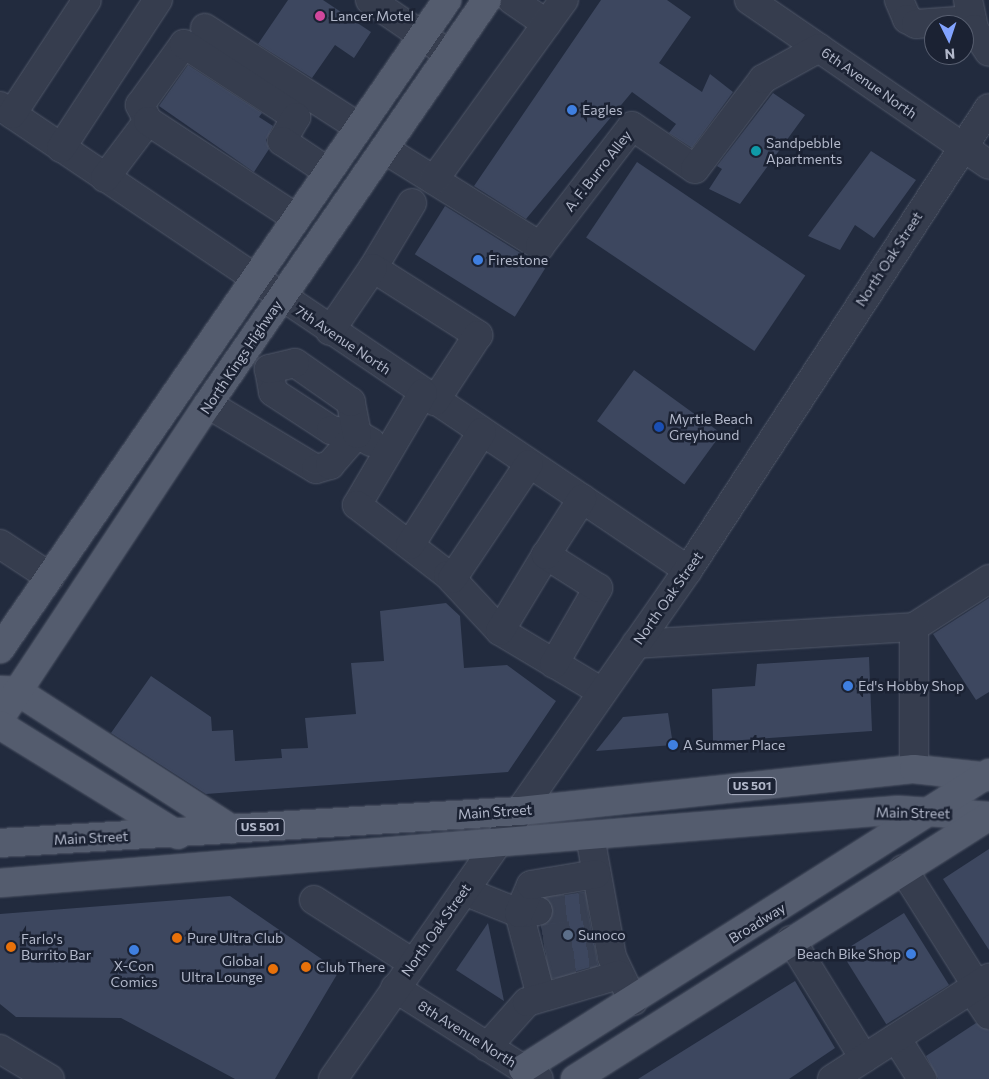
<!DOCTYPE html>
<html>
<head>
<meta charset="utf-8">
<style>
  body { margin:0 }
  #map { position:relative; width:989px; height:1079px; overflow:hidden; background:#222b3e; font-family:Commissioner,sans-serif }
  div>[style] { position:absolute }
  .building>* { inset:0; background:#3d475f; transform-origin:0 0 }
  .minor-tunnel>* { height:28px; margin-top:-14px; transform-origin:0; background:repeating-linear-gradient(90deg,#384053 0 28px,transparent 0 42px) }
  .roads { filter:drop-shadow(0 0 1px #515869) drop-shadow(0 0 1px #515869) }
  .minor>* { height:28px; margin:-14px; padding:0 14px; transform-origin:14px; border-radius:14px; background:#363d4e }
  .major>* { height:28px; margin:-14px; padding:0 14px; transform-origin:14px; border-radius:14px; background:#545c6e }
  .dots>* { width:14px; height:14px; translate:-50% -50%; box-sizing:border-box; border:2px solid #1b2233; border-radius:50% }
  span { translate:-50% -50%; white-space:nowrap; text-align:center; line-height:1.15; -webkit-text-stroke:5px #1b2233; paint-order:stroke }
  .shield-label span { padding:1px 4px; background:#1b2233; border:1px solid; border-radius:4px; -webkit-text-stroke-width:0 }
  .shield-label { font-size:12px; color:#b2b8ca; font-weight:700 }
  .poi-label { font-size:14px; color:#b2b8ca }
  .left { translate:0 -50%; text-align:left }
  .right { translate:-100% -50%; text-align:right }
  .street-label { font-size:14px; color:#b2b8ca }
  .north { position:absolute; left:924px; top:15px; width:50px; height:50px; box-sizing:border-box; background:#1b2233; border:1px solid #575e6f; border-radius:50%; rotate:176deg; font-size:14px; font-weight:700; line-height:20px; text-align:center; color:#b2b8ca }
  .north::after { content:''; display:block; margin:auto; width:18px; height:22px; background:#82a3ff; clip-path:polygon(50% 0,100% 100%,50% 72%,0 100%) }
</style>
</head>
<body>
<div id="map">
  <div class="building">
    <i style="clip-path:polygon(288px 0,323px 0,371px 32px,354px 58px,335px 45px,312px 78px,258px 44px)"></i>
    <i style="clip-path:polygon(601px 0,667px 0,691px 17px,659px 63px,702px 92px,710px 74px,733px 92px,692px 148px,669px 133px,676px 124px,632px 92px,526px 219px,474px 186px)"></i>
    <i style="clip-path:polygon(188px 65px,262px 113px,259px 117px,273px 126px,266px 140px,269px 149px,254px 172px,159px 106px)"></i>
    <i style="clip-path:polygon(773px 93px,805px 115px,740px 204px,709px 189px,722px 169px,717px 166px)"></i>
    <i style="clip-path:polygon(871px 151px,916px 180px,874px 238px,855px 225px,840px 250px,808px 236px)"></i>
    <i style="left:637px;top:162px;width:203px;height:91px;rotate:34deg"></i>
    <i style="left:445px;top:206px;width:118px;height:57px;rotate:32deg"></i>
    <i style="left:634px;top:370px;width:108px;height:63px;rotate:36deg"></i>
    <i style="clip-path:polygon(989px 598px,989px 692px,976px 700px,933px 634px)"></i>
    <i style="clip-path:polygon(446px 603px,460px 616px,464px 668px,507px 665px,556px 701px,508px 772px,206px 794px,111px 733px,151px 676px,211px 717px,212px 731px,233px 730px,235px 761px,282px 758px,281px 749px,308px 748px,305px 718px,356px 714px,351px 663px,384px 661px,380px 611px)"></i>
    <i style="clip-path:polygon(869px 657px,872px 731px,713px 742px,712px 689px,755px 686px,757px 664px)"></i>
    <i style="clip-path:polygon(668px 713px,673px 745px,596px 751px,623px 717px)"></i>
    <i style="clip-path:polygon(989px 849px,989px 950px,943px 879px)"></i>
    <i style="clip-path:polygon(584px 892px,598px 965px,552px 978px,541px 926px,552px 917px,546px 898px)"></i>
    <i style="clip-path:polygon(230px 896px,339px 971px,275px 1079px,235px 1079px,121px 1018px,16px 1017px,0 1004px,0 914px)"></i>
    <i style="left:904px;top:913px;width:85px;height:74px;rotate:58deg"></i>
    <i style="clip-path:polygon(488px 923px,504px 1001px,456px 970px)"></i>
    <i style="clip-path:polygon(795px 981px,835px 1048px,789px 1079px,638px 1079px)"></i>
    <i style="clip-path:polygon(976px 1023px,989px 1030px,989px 1079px,938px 1079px,926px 1056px)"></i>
  </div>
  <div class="minor-tunnel">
    <i style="left:538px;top:911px;width:50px;rotate:-5.7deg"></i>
    <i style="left:543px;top:939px;width:49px;rotate:-8.1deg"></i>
    <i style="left:547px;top:965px;width:50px;rotate:-6.8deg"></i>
  </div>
  <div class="roads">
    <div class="minor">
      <i style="left:370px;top:0;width:96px;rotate:34.4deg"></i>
      <i style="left:512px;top:0;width:42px;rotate:34.4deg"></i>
      <i style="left:749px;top:0;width:291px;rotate:34.5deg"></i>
      <i style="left:899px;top:0;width:21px;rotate:67deg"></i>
      <i style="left:907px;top:19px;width:10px;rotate:29deg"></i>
      <i style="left:916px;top:24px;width:56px;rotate:-4.1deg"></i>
      <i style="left:968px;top:0;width:30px;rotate:78deg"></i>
      <i style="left:974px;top:29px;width:27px;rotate:57deg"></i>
      <i style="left:205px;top:28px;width:181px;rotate:32.8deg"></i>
      <i style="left:0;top:106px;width:830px;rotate:34deg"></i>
      <i style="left:12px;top:114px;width:136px;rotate:-56.7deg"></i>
      <i style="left:148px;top:121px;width:18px;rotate:-117deg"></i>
      <i style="left:140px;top:105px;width:75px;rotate:-54.2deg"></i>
      <i style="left:184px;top:44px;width:134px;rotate:33.1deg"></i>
      <i style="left:296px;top:117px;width:28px;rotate:120deg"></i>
      <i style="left:282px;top:141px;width:54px;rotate:33.7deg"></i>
      <i style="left:61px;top:148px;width:177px;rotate:-56.8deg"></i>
      <i style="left:384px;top:149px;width:184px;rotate:31.9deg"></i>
      <i style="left:540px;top:246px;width:151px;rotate:-52.5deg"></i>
      <i style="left:632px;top:126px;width:76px;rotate:34.3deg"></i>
      <i style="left:695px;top:169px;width:113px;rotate:-52.9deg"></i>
      <i style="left:763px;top:79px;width:64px;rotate:-29deg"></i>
      <i style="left:105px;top:178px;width:71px;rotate:-53deg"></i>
      <i style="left:148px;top:121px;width:177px;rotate:33.2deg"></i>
      <i style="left:434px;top:180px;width:222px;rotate:-54.2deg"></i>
      <i style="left:412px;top:203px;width:76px;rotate:121deg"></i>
      <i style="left:373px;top:268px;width:125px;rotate:32.5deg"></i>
      <i style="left:478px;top:335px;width:79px;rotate:123.1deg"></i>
      <i style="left:330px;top:331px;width:76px;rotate:-55.7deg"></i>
      <i style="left:269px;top:369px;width:23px;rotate:80deg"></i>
      <i style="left:273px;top:392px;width:69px;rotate:33.2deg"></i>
      <i style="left:331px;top:430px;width:26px;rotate:9deg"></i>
      <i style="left:357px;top:434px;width:16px;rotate:30deg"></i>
      <i style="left:423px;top:393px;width:130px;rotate:120.5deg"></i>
      <i style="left:357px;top:505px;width:115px;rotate:37.6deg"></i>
      <i style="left:448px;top:575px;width:76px;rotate:47.1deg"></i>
      <i style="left:500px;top:631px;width:119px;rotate:30.9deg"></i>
      <i style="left:208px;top:404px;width:126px;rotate:31deg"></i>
      <i style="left:316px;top:469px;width:15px;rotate:-16deg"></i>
      <i style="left:330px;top:465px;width:41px;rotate:-48.9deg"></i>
      <i style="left:357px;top:434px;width:33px;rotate:-101deg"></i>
      <i style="left:351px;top:402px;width:68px;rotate:-145.1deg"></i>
      <i style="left:295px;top:363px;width:27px;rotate:167deg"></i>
      <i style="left:0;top:544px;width:60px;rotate:33.4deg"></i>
      <i style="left:410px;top:545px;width:134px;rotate:-57.5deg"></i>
      <i style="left:452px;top:579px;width:138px;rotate:-56.2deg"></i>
      <i style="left:914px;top:627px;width:89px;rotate:-32.6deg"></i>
      <i style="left:500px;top:631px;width:89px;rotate:-58.8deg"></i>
      <i style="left:636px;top:644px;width:279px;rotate:-3.5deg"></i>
      <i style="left:914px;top:627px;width:142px;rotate:90deg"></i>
      <i style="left:554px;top:664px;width:88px;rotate:-59.9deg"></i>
      <i style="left:598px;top:588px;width:62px;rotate:-147.6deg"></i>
      <i style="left:546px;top:555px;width:67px;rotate:-57.3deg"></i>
      <i style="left:590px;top:836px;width:123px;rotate:79.7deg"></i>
      <i style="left:612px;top:957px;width:49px;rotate:64.5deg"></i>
      <i style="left:903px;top:869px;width:138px;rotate:57.7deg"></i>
      <i style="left:464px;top:891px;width:59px;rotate:21.8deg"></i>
      <i style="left:519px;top:913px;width:86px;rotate:75.2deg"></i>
      <i style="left:314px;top:900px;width:117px;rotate:32.5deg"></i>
      <i style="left:538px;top:911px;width:19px;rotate:174deg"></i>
      <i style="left:519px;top:913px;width:30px;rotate:-67deg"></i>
      <i style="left:531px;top:885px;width:66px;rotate:-9.6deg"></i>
      <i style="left:791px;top:940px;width:139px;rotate:58.3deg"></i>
      <i style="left:395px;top:988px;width:170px;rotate:32.3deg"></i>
      <i style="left:972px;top:990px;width:30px;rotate:56deg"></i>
      <i style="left:896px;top:1038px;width:49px;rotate:57.6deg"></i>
      <i style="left:487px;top:1047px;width:60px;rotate:-48.4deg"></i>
      <i style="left:527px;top:1002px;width:96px;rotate:-16.4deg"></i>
      <i style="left:0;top:1049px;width:58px;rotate:31deg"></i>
      <i style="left:333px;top:1079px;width:621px;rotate:-55.11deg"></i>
      <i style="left:688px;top:570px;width:551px;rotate:-56.92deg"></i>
      <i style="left:832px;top:1079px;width:187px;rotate:-32.8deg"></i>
    </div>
    <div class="major">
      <i style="left:0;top:649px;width:788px;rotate:-55.44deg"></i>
      <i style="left:0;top:690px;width:17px;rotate:3deg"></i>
      <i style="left:17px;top:691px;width:255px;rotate:32.8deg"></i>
      <i style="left:0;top:718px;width:377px;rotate:-56.5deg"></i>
      <i style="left:208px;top:404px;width:491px;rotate:-55.4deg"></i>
      <i style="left:0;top:725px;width:209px;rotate:31.7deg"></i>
      <i style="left:0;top:843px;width:521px;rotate:-3.52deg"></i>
      <i style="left:520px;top:811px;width:396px;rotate:-6.1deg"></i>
      <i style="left:914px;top:769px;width:75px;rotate:6.1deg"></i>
      <i style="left:0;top:883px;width:901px;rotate:-4.65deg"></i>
      <i style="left:898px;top:810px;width:91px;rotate:3.8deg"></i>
      <i style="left:523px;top:1069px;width:552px;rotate:-32.42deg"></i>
      <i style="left:575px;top:1079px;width:490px;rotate:-32.4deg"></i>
    </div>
  </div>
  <div class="dots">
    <i style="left:320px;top:16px;background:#d1479c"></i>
    <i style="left:572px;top:110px;background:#3f7fe0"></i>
    <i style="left:756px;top:151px;background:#0f9aa8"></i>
    <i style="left:478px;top:260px;background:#3f7fe0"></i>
    <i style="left:659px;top:427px;background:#1a4fb4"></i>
    <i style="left:848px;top:686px;background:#3f7fe0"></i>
    <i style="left:673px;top:745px;background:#3f7fe0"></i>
    <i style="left:568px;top:935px;background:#5c6f8a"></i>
    <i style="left:177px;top:938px;background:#e8710a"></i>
    <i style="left:11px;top:947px;background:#e8710a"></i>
    <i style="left:134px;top:950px;background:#3f7fe0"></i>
    <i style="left:911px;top:954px;background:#3f7fe0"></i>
    <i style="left:306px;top:967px;background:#e8710a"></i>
    <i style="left:273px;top:969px;background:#e8710a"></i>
  </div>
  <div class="shield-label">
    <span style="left:752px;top:786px">US 501</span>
    <span style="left:260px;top:827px">US 501</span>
  </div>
  <div class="poi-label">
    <span class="left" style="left:330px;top:16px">Lancer Motel</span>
    <span class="left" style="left:582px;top:110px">Eagles</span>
    <span class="left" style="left:766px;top:151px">Sandpebble<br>Apartments</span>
    <span class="left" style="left:488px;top:260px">Firestone</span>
    <span class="left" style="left:669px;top:427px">Myrtle Beach<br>Greyhound</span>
    <span class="left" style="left:858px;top:686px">Ed's Hobby Shop</span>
    <span class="left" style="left:683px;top:745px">A Summer Place</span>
    <span class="left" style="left:578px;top:935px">Sunoco</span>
    <span class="left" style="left:187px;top:938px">Pure Ultra Club</span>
    <span class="left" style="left:21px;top:947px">Farlo's<br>Burrito Bar</span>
    <span class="right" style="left:901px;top:954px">Beach Bike Shop</span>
    <span class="right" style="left:263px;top:969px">Global<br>Ultra Lounge</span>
    <span style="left:134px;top:974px">X-Con<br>Comics</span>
    <span class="left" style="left:316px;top:967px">Club There</span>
  </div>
  <div class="street-label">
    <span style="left:869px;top:83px;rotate:35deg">6th Avenue North</span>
    <span style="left:598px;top:171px;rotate:-52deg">A. F. Burro Alley</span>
    <span style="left:889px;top:259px;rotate:-57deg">North Oak Street</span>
    <span style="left:343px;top:340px;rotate:34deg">7th Avenue North</span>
    <span style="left:241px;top:357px;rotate:-56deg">North Kings Highway</span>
    <span style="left:668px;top:598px;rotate:-55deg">North Oak Street</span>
    <span style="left:495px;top:812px;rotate:-4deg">Main Street</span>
    <span style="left:913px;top:813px;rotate:1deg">Main Street</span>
    <span style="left:91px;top:838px;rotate:-3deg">Main Street</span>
    <span style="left:757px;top:923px;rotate:-32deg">Broadway</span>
    <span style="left:436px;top:930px;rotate:-55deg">North Oak Street</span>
    <span style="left:467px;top:1034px;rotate:32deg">8th Avenue North</span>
  </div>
  <div class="north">N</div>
</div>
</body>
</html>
